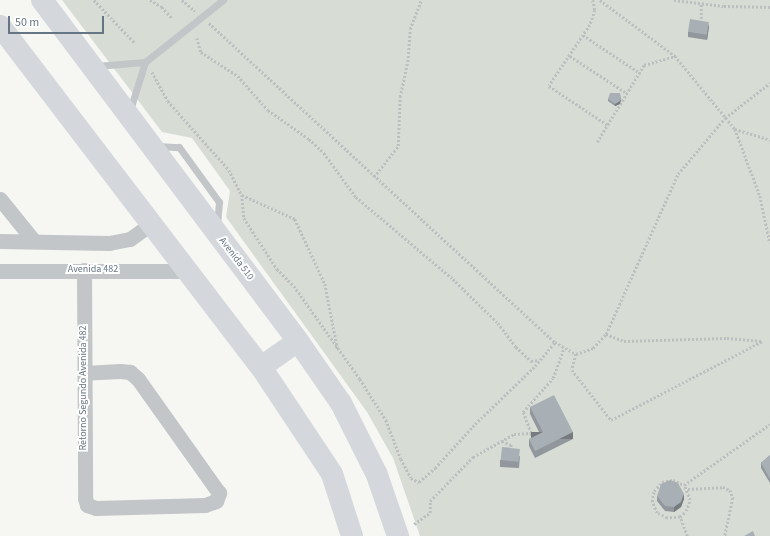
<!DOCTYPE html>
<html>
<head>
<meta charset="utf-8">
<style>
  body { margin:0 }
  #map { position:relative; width:770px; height:536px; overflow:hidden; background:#f6f6f3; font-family:"Source Sans 3",sans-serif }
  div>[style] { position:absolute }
  .green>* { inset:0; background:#d7ddd4 }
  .path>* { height:2.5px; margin-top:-1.25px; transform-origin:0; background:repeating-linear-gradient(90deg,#bcbec0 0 2px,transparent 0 4px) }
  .service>* { height:7px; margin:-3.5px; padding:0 3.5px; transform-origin:3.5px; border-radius:3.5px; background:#c2c6c9 }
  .minor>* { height:15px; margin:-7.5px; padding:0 7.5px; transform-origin:7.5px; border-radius:7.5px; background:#c2c6c9 }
  .primary>* { height:22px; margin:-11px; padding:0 11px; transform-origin:11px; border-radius:11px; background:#d4d8dc }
  .wall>* { inset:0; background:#91979c }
  .shaded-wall>* { inset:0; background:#767b7f; transform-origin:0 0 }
  .building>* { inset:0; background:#a9b0b5; transform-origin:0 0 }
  span { translate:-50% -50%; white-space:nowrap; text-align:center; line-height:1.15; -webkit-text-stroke:4px #fff; paint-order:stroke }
  .street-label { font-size:10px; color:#667583 }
  .scale { position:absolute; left:8px; top:16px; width:96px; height:18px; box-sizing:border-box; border:2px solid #667583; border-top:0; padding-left:5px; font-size:12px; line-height:14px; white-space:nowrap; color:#667583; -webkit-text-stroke:3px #fff; paint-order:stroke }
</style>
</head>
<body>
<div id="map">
  <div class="green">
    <i style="clip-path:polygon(62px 0,770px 0,770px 536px,420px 536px,393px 458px,367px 412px,226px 217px,230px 191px,192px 138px,162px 132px)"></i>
  </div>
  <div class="path">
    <i style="left:94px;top:0;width:59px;rotate:46.4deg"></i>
    <i style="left:150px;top:0;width:14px;rotate:30deg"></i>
    <i style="left:162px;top:7px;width:15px;rotate:48deg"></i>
    <i style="left:182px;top:0;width:17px;rotate:40deg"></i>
    <i style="left:593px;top:0;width:10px;rotate:79deg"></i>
    <i style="left:595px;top:10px;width:16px;rotate:108deg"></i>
    <i style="left:590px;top:25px;width:73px;rotate:123.9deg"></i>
    <i style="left:549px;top:86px;width:71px;rotate:33.5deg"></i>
    <i style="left:600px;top:0;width:94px;rotate:36.7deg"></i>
    <i style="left:675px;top:56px;width:94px;rotate:50.6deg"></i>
    <i style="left:735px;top:129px;width:37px;rotate:17deg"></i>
    <i style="left:674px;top:0;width:50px;rotate:6.8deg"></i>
    <i style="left:724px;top:6px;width:46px;rotate:1.2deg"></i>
    <i style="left:209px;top:23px;width:471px;rotate:42.7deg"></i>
    <i style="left:555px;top:342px;width:24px;rotate:30deg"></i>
    <i style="left:576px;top:354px;width:18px;rotate:-19deg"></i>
    <i style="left:593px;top:348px;width:19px;rotate:-47deg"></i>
    <i style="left:606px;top:334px;width:175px;rotate:-65.8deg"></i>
    <i style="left:678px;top:174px;width:73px;rotate:-50deg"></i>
    <i style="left:725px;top:118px;width:57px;rotate:-37.9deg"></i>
    <i style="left:701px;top:23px;width:19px;rotate:-90deg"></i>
    <i style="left:583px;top:35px;width:69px;rotate:33.7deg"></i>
    <i style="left:197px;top:38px;width:15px;rotate:74deg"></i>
    <i style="left:201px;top:52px;width:44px;rotate:33deg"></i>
    <i style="left:238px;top:76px;width:45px;rotate:48.6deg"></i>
    <i style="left:268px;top:110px;width:50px;rotate:35.3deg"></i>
    <i style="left:309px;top:139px;width:21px;rotate:43deg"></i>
    <i style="left:324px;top:153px;width:54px;rotate:54deg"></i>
    <i style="left:356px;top:197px;width:127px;rotate:40.2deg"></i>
    <i style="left:453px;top:279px;width:63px;rotate:44.4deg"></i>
    <i style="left:498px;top:323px;width:30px;rotate:53deg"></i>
    <i style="left:516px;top:347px;width:21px;rotate:43deg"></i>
    <i style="left:531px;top:361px;width:8px;rotate:-7deg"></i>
    <i style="left:570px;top:56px;width:69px;rotate:33.2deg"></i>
    <i style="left:152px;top:72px;width:33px;rotate:61deg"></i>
    <i style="left:168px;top:101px;width:92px;rotate:48.5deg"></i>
    <i style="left:229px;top:170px;width:28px;rotate:63deg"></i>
    <i style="left:242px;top:195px;width:23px;rotate:85deg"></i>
    <i style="left:244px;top:218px;width:61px;rotate:57.1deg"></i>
    <i style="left:277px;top:269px;width:24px;rotate:45deg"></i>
    <i style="left:294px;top:286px;width:114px;rotate:54.6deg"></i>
    <i style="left:360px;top:379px;width:49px;rotate:57.6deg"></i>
    <i style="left:386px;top:420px;width:42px;rotate:69deg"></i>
    <i style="left:401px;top:459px;width:21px;rotate:62deg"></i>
    <i style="left:411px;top:478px;width:9px;rotate:27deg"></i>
    <i style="left:419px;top:482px;width:21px;rotate:-41deg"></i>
    <i style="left:435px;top:468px;width:59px;rotate:-47.7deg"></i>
    <i style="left:475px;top:424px;width:83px;rotate:-44deg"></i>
    <i style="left:535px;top:366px;width:31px;rotate:-50deg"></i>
    <i style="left:735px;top:129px;width:72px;rotate:69.5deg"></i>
    <i style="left:760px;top:196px;width:48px;rotate:78deg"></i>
    <i style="left:597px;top:142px;width:90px;rotate:-58.6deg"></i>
    <i style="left:644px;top:65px;width:32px;rotate:-16deg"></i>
    <i style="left:374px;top:177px;width:39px;rotate:-52deg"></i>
    <i style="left:398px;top:146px;width:49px;rotate:-87.7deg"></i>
    <i style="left:400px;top:97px;width:40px;rotate:-78deg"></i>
    <i style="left:408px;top:58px;width:29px;rotate:-86deg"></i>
    <i style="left:410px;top:29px;width:31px;rotate:-69deg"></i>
    <i style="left:242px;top:195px;width:58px;rotate:24.4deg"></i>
    <i style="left:295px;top:219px;width:72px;rotate:65.2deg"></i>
    <i style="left:325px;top:284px;width:67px;rotate:78.9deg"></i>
    <i style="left:606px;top:334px;width:19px;rotate:21deg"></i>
    <i style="left:624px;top:341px;width:103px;rotate:-1.7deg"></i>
    <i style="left:727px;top:338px;width:35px;rotate:5deg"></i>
    <i style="left:576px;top:354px;width:16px;rotate:104deg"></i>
    <i style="left:572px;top:370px;width:63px;rotate:52deg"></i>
    <i style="left:611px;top:420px;width:171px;rotate:-27.5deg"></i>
    <i style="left:531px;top:433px;width:22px;rotate:-111deg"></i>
    <i style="left:523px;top:412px;width:45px;rotate:-48.6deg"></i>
    <i style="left:553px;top:378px;width:32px;rotate:-70deg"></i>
    <i style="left:502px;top:441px;width:10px;rotate:24deg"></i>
    <i style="left:511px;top:445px;width:6px;rotate:81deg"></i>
    <i style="left:688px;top:489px;width:35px;rotate:-3deg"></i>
    <i style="left:723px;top:487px;width:8px;rotate:23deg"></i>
    <i style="left:730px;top:490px;width:9px;rotate:69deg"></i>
    <i style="left:733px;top:498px;width:39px;rotate:102deg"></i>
    <i style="left:680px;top:517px;width:13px;rotate:176deg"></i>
    <i style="left:667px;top:518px;width:11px;rotate:-153deg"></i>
    <i style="left:657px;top:513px;width:12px;rotate:-114deg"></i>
    <i style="left:652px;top:502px;width:11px;rotate:-80deg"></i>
    <i style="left:654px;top:491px;width:12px;rotate:-48deg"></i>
    <i style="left:662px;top:482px;width:11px;rotate:-10deg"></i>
    <i style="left:673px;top:480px;width:12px;rotate:24deg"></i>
    <i style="left:414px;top:524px;width:19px;rotate:-35deg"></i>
    <i style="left:430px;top:513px;width:12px;rotate:-90deg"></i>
    <i style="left:430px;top:501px;width:62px;rotate:-45.7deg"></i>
    <i style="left:473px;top:457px;width:47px;rotate:-29.3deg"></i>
    <i style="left:514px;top:434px;width:17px;rotate:-3deg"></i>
    <i style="left:531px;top:433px;width:6px;rotate:59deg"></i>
    <i style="left:687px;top:536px;width:20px;rotate:-110deg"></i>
    <i style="left:680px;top:517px;width:8px;rotate:-45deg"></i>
    <i style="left:686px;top:511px;width:12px;rotate:-70deg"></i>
    <i style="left:690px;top:500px;width:16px;rotate:-112deg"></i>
    <i style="left:684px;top:485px;width:105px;rotate:-35.3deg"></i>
  </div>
  <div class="service">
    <i style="left:96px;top:66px;width:49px;rotate:-4.7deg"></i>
    <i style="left:130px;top:110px;width:50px;rotate:-72.6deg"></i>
    <i style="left:145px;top:62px;width:100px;rotate:-38.5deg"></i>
    <i style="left:157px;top:146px;width:22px;rotate:3deg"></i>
    <i style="left:179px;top:147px;width:68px;rotate:54deg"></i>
    <i style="left:219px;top:202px;width:23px;rotate:95deg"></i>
  </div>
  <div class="minor">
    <i style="left:0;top:199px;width:54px;rotate:51deg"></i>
    <i style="left:0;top:241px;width:109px;rotate:1.1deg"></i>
    <i style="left:109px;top:243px;width:21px;rotate:-11deg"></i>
    <i style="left:130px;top:239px;width:26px;rotate:-36deg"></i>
    <i style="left:84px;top:270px;width:228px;rotate:89.7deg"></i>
    <i style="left:85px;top:498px;width:7px;rotate:74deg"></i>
    <i style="left:87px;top:505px;width:9px;rotate:18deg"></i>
    <i style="left:96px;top:508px;width:109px;rotate:-1.6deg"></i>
    <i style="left:205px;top:505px;width:12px;rotate:-20deg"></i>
    <i style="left:216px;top:501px;width:9px;rotate:-69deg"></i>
    <i style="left:219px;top:493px;width:140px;rotate:-125.4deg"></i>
    <i style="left:138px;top:379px;width:11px;rotate:-139deg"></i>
    <i style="left:130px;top:372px;width:10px;rotate:-174deg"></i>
    <i style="left:120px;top:371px;width:36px;rotate:177deg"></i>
    <i style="left:0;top:271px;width:186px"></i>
  </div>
  <div class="primary">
    <i style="left:42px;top:0;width:426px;rotate:53.1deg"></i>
    <i style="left:298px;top:341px;width:75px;rotate:55.3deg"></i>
    <i style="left:341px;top:403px;width:80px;rotate:63.4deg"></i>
    <i style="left:377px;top:475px;width:65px;rotate:71deg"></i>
    <i style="left:0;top:26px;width:429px;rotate:52.6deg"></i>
    <i style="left:261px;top:367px;width:128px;rotate:56.4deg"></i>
    <i style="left:332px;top:474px;width:65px;rotate:72.1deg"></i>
    <i style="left:261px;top:367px;width:45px;rotate:-35.1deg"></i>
  </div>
  <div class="wall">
    <i style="clip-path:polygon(709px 26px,707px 40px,688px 37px,688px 32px)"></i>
    <i style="clip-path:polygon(608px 99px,621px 100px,620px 104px,615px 106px,608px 101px)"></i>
    <i style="clip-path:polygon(530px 407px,573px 439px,535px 458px,529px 446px,529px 439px,540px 434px,530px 414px)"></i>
    <i style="clip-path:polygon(770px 455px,770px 483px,761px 468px,761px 463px)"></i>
    <i style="clip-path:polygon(520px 456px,519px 468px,500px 467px,500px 460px)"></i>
    <i style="clip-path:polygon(657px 496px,684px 499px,681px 507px,674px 512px,665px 511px,657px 501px)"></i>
  </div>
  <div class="shaded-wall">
    <i style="clip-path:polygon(709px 22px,709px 26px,707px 40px,707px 36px)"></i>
    <i style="clip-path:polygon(621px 97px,620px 104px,615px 106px,615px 104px)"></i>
    <i style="left:573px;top:432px;width:7px;height:42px;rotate:90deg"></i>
    <i style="clip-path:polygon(684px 494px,684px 499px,681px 507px,674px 512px,674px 507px)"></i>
  </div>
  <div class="building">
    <i style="left:690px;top:19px;width:19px;height:13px;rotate:9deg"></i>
    <i style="clip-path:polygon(610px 93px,620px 93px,621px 97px,620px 101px,615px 104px,608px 99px)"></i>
    <i style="clip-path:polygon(554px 395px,573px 432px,535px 451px,529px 439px,543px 432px,530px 407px)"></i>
    <i style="left:502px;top:447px;width:18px;height:13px;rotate:6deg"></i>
    <i style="clip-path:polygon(770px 455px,770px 479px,761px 463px)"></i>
    <i style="clip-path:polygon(670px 480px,678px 483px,684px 494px,681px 502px,674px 507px,665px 506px,657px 496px,661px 484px)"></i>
    <i style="clip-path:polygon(753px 531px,755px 536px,744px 536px)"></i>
  </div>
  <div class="street-label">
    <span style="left:236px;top:259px;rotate:53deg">Avenida 510</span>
    <span style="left:93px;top:270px">Avenida 482</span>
    <span style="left:84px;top:388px;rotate:-90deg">Retorno Segundo Avenida 482</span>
  </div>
  <div class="scale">50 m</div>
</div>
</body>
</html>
